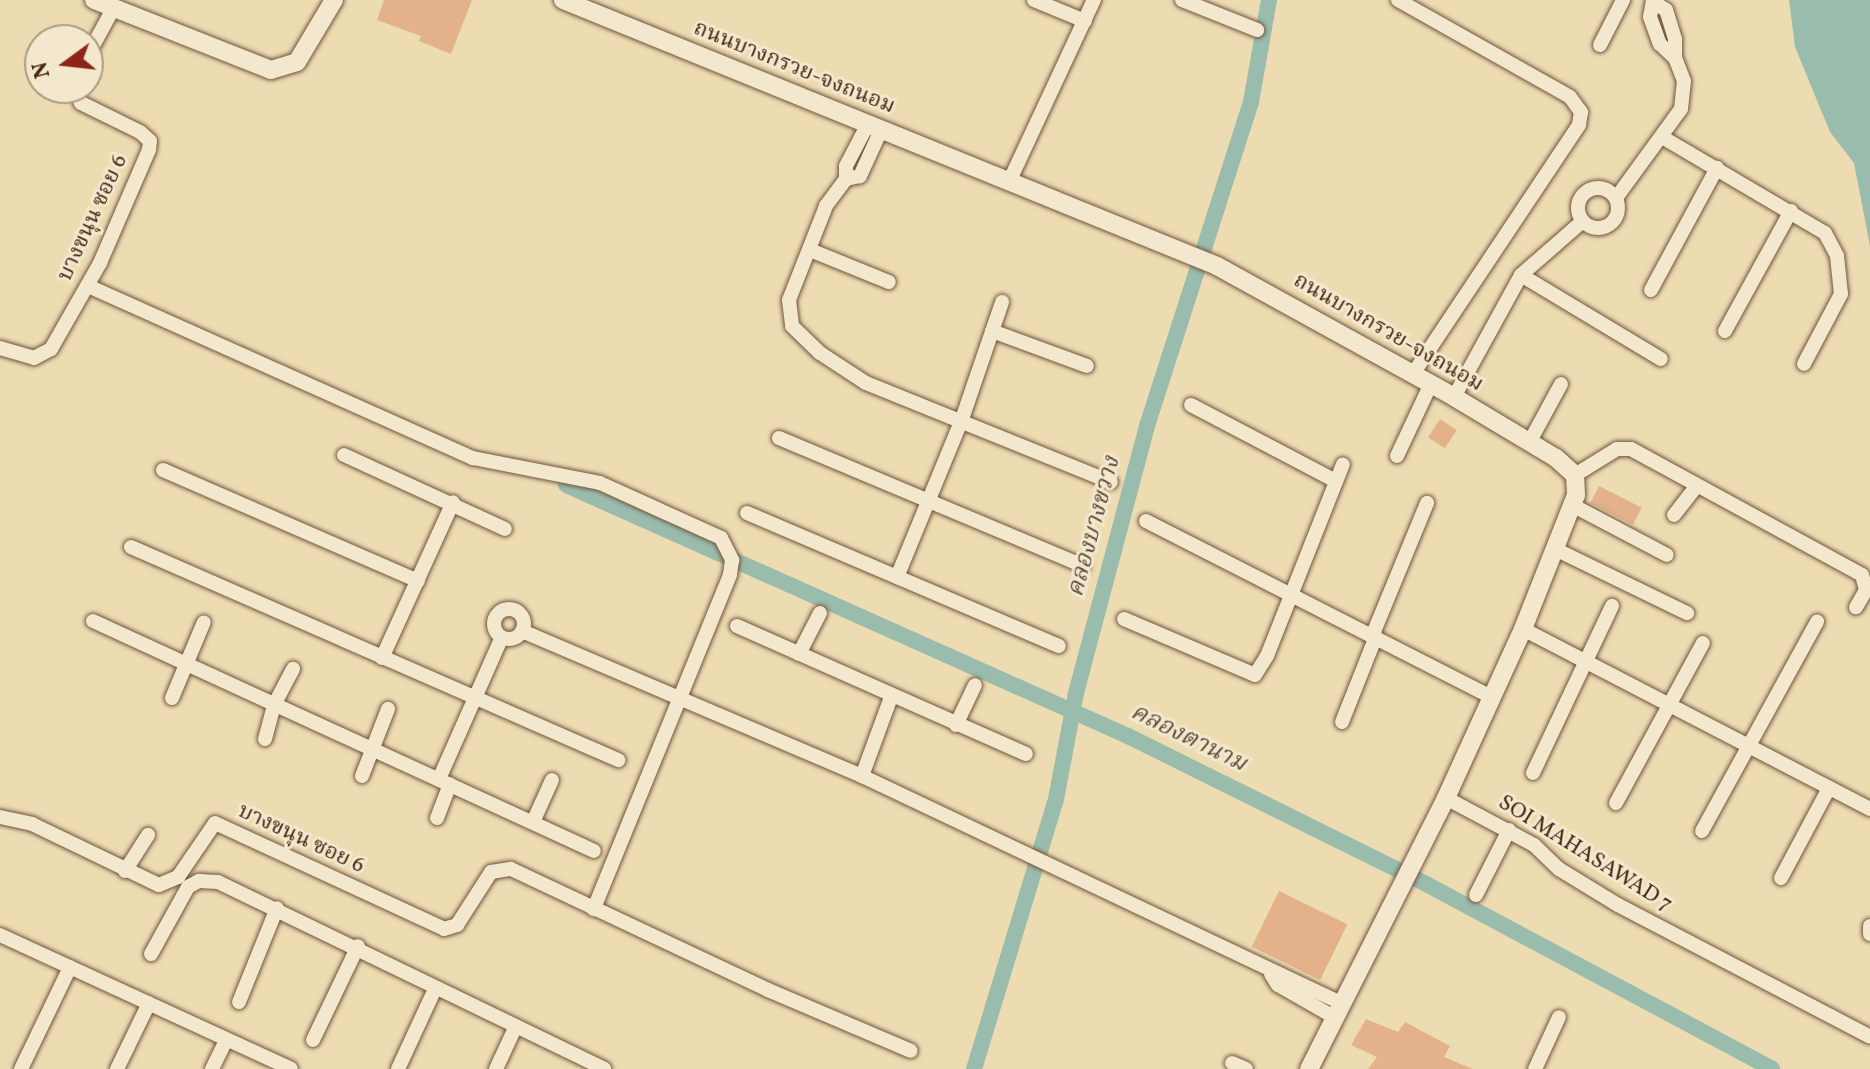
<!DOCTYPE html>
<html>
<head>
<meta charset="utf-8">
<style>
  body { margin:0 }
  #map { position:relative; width:1870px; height:1069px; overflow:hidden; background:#eddcb2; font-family:Vollkorn,"Noto Serif Thai",serif }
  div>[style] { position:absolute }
  .water>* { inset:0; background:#99bcad }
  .canal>* { height:16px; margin:-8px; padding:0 8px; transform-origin:8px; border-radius:8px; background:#99bcad }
  .building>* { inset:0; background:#e4b28a; transform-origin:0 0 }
  .roads { filter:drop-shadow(0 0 2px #71533c) drop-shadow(0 0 2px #71533c) }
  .minor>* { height:14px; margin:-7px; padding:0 7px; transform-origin:7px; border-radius:7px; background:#f3e8cd }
  .minor>.ring { margin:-7px; padding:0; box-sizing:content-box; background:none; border:14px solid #f3e8cd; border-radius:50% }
  .tertiary>* { height:18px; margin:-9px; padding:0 9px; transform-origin:9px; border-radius:9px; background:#f3e8cd }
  span { translate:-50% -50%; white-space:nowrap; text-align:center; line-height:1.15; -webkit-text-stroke:6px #f3e8cd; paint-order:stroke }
  .street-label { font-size:22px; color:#482514 }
  .water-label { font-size:24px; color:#5c4b3a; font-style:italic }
  .north { position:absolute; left:24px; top:24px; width:80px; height:80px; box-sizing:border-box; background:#f3e8cd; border:2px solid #af9a83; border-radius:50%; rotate:255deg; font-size:22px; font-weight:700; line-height:32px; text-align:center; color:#482514 }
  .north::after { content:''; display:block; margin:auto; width:28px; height:36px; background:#8f2418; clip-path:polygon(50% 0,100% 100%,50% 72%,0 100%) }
</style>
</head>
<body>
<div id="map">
  <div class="water">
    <i style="clip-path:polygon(1789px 0,1870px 0,1870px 246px,1854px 163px,1830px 132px,1795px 47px)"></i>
  </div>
  <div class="canal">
    <i style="left:566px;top:485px;width:616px;rotate:24.07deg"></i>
    <i style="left:1128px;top:736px;width:335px;rotate:26.4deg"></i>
    <i style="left:1428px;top:885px;width:390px;rotate:28.1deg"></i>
    <i style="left:974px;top:1069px;width:282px;rotate:-73.1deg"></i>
    <i style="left:1056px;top:799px;width:108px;rotate:-79.3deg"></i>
    <i style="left:1076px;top:693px;width:276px;rotate:-75.1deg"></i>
    <i style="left:1147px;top:426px;width:340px;rotate:-72.2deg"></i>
    <i style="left:1251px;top:102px;width:104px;rotate:-80deg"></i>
  </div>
  <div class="building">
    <i style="clip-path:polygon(384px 0,472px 0,451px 54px,419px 41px,421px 36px,377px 20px)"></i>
    <i style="left:1440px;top:419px;width:20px;height:22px;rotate:33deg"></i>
    <i style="left:1599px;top:486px;width:48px;height:19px;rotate:27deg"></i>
    <i style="left:1279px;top:891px;width:76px;height:62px;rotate:26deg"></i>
    <i style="clip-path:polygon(1366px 1019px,1398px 1032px,1405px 1022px,1450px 1046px,1444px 1057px,1473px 1069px,1368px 1069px,1377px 1057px,1351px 1045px)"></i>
  </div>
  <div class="roads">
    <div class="minor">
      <i style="left:1034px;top:0;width:55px;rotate:22.4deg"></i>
      <i style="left:1182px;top:0;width:81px;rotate:21.8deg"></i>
      <i style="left:1398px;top:0;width:197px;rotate:29.4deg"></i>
      <i style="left:1570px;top:97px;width:19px;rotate:54deg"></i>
      <i style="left:1581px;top:112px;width:13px;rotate:99deg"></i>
      <i style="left:1579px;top:125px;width:301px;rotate:123.7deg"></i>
      <i style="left:1653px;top:0;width:17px;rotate:100deg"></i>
      <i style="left:1650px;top:17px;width:29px;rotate:70deg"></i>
      <i style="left:1660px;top:44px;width:21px;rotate:43deg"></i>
      <i style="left:1600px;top:45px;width:51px;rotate:-62.9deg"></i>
      <i style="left:88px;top:55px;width:52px;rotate:-61.5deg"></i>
      <i style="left:881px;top:130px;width:51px;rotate:114.5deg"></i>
      <i style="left:860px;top:176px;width:14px;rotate:168deg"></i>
      <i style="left:846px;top:179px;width:34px;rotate:127deg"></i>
      <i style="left:826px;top:206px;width:101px;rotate:111.5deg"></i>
      <i style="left:789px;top:300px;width:26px;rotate:83deg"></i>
      <i style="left:792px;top:326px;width:39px;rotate:44deg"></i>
      <i style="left:820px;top:353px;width:55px;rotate:33.1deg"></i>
      <i style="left:866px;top:383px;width:264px;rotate:22deg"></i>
      <i style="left:1662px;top:137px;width:189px;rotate:30.5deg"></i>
      <i style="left:1825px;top:233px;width:26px;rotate:62deg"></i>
      <i style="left:1837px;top:256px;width:38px;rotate:84deg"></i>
      <i style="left:1841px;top:294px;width:79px;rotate:117.9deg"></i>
      <i style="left:846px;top:179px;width:13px;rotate:-90deg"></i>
      <i style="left:846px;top:166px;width:47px;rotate:-62.4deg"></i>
      <i style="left:1009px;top:182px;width:201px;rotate:-65deg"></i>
      <i class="ring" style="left:1578px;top:188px;width:26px;height:26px"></i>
      <i style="left:1616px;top:198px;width:110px;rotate:-53.9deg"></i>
      <i style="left:1681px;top:109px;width:28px;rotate:-84deg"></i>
      <i style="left:1684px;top:81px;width:25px;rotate:-111deg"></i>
      <i style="left:1675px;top:58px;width:19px;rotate:-90deg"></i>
      <i style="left:1675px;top:39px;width:30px;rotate:-107deg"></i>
      <i style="left:1666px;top:10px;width:15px;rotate:-148deg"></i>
      <i style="left:810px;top:250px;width:85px;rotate:22.1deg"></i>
      <i style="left:1521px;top:275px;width:163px;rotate:31deg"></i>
      <i style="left:88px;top:286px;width:422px;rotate:24.1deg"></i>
      <i style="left:473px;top:458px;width:129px;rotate:11.1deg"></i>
      <i style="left:600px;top:483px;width:133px;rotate:24.4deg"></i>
      <i style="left:721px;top:538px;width:25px;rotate:63deg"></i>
      <i style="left:732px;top:560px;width:15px;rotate:98deg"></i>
      <i style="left:730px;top:575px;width:361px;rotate:112.2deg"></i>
      <i style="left:1651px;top:290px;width:139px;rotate:-61.6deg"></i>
      <i style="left:992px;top:331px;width:101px;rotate:20.2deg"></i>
      <i style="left:1725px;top:331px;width:137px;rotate:-61.2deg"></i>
      <i style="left:0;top:348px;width:35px;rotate:16deg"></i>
      <i style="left:34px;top:358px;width:19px;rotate:-28deg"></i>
      <i style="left:51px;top:349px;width:99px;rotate:-60.3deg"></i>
      <i style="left:100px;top:263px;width:123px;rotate:-66.6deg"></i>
      <i style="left:149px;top:150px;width:9px;rotate:-84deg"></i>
      <i style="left:150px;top:141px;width:13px;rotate:-138deg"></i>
      <i style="left:140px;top:132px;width:66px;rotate:-153.8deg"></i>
      <i style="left:81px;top:103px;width:17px;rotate:-115deg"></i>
      <i style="left:1454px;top:397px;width:139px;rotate:-61.2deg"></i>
      <i style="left:1521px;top:275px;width:82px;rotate:-41.1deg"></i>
      <i style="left:1191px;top:405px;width:164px;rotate:27.7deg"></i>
      <i style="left:779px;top:438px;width:330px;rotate:22.8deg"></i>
      <i style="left:1529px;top:443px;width:67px;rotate:-61.5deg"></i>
      <i style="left:344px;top:455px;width:177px;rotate:24.7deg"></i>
      <i style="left:1397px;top:456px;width:77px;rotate:-64.8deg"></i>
      <i style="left:163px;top:470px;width:278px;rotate:23.5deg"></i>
      <i style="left:1575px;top:475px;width:49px;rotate:-31.8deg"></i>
      <i style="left:1617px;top:449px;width:14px"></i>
      <i style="left:1631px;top:449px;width:263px;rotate:28.6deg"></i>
      <i style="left:1862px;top:575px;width:16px;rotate:75deg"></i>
      <i style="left:1866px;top:590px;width:20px;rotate:120deg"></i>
      <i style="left:1572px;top:505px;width:107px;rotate:27.8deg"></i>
      <i style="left:747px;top:513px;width:339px;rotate:23.1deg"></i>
      <i style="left:1674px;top:515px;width:37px;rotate:-52deg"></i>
      <i style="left:1146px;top:521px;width:387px;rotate:27deg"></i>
      <i style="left:131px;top:547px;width:532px;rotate:23.62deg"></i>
      <i style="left:1555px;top:549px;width:147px;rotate:25.9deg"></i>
      <i style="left:897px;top:577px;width:168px;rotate:-67.6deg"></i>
      <i style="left:961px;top:422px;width:127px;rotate:-71.1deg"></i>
      <i class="ring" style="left:494px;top:609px;width:16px;height:16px"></i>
      <i style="left:1124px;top:619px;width:142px;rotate:23.1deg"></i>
      <i style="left:1255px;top:675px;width:22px;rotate:-58deg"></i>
      <i style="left:1267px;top:656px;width:206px;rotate:-68.4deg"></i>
      <i style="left:93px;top:621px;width:551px;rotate:24.66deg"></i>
      <i style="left:737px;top:626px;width:316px;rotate:23.9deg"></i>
      <i style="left:1523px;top:629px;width:391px;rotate:27.4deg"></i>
      <i style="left:522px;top:631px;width:370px;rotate:23.1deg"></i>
      <i style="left:862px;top:776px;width:530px;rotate:25.36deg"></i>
      <i style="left:1373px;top:634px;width:142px;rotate:-67.6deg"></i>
      <i style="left:799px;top:654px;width:46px;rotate:-62.9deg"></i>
      <i style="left:382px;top:658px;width:171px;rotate:-65.5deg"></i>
      <i style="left:172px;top:698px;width:82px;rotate:-67.2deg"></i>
      <i style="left:1342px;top:722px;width:92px;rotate:-68.4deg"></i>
      <i style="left:956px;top:725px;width:44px;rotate:-64.6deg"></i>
      <i style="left:265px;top:739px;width:35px;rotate:-75deg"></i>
      <i style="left:274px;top:705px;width:41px;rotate:-62.2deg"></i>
      <i style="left:1533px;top:773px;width:185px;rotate:-64.7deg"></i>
      <i style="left:362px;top:776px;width:72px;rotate:-68.8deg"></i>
      <i style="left:862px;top:776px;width:84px;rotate:-69.8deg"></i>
      <i style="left:439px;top:779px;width:155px;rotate:-66.1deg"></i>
      <i style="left:1446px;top:798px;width:100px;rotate:28.1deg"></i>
      <i style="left:1534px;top:845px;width:35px;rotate:44deg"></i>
      <i style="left:1559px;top:869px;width:69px;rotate:31.4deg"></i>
      <i style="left:1618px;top:905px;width:284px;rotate:27.6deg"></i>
      <i style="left:1616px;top:803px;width:182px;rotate:-61.5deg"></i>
      <i style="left:0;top:817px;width:33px;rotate:12deg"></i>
      <i style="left:32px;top:824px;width:141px;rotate:25.7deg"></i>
      <i style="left:159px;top:885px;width:21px;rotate:-23deg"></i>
      <i style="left:178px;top:877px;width:65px;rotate:-55.6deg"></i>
      <i style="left:215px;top:823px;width:252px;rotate:24.8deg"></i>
      <i style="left:444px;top:929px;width:14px;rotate:-17deg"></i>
      <i style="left:457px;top:925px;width:63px;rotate:-57.3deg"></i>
      <i style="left:491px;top:872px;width:20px;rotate:-9deg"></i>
      <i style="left:511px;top:869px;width:284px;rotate:25.2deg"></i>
      <i style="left:768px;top:990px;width:155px;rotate:23.1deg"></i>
      <i style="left:437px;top:818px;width:36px;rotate:-69deg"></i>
      <i style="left:533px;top:822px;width:46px;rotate:-65.7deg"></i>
      <i style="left:1702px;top:831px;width:239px;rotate:-61.2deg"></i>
      <i style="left:125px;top:871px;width:43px;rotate:-57.4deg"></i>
      <i style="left:1781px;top:878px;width:102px;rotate:-61.9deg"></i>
      <i style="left:1476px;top:895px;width:73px;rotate:-63.1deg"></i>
      <i style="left:1870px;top:926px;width:8px;rotate:90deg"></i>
      <i style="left:0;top:935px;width:320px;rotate:24.7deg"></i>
      <i style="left:151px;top:954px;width:77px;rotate:-61.1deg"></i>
      <i style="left:188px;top:887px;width:13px;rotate:-29deg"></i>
      <i style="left:199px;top:881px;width:19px;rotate:3deg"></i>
      <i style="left:218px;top:882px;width:429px;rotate:25.8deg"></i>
      <i style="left:1271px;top:974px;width:13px;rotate:58deg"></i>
      <i style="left:1278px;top:985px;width:64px;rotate:29.7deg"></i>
      <i style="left:239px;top:1002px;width:101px;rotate:-68deg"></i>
      <i style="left:313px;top:1040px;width:104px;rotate:-64.4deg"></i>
      <i style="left:1232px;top:1063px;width:15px;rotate:23deg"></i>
      <i style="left:21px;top:1069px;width:113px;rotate:-64.3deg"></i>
      <i style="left:117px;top:1069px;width:73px;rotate:-64.1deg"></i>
      <i style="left:212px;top:1069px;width:32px;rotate:-64deg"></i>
      <i style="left:398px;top:1069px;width:88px;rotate:-65.2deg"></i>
      <i style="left:496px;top:1069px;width:47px;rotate:-65.1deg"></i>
      <i style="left:1535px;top:1069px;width:57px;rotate:-65.2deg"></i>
    </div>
    <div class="tertiary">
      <i style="left:94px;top:0;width:190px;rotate:21.6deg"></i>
      <i style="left:271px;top:70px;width:27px;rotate:-17deg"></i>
      <i style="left:297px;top:62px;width:72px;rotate:-59.2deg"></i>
      <i style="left:563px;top:0;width:706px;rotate:22.13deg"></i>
      <i style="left:1217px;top:266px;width:271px;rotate:28.9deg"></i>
      <i style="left:1454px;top:397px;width:119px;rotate:30.9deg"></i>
      <i style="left:1556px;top:458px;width:25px;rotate:42deg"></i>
      <i style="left:1575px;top:475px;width:20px;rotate:87deg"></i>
      <i style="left:1576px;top:495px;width:144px;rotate:111.6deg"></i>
      <i style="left:1523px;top:629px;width:186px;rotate:114.5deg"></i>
      <i style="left:1446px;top:798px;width:304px;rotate:116.8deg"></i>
    </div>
  </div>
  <div class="street-label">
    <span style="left:794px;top:68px;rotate:22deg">ถนนบางกรวย-จงถนอม</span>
    <span style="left:93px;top:218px;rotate:-65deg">บางขนุน ซอย 6</span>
    <span style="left:1388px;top:333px;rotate:30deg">ถนนบางกรวย-จงถนอม</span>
    <span style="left:301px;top:839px;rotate:25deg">บางขนุน ซอย 6</span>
    <span style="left:1585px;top:854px;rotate:32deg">SOI MAHASAWAD 7</span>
  </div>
  <div class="water-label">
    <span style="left:1095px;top:527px;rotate:-75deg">คลองบางขวาง</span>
    <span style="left:1188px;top:739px;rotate:26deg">คลองตานาม</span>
  </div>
  <div class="north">N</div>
</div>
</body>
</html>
